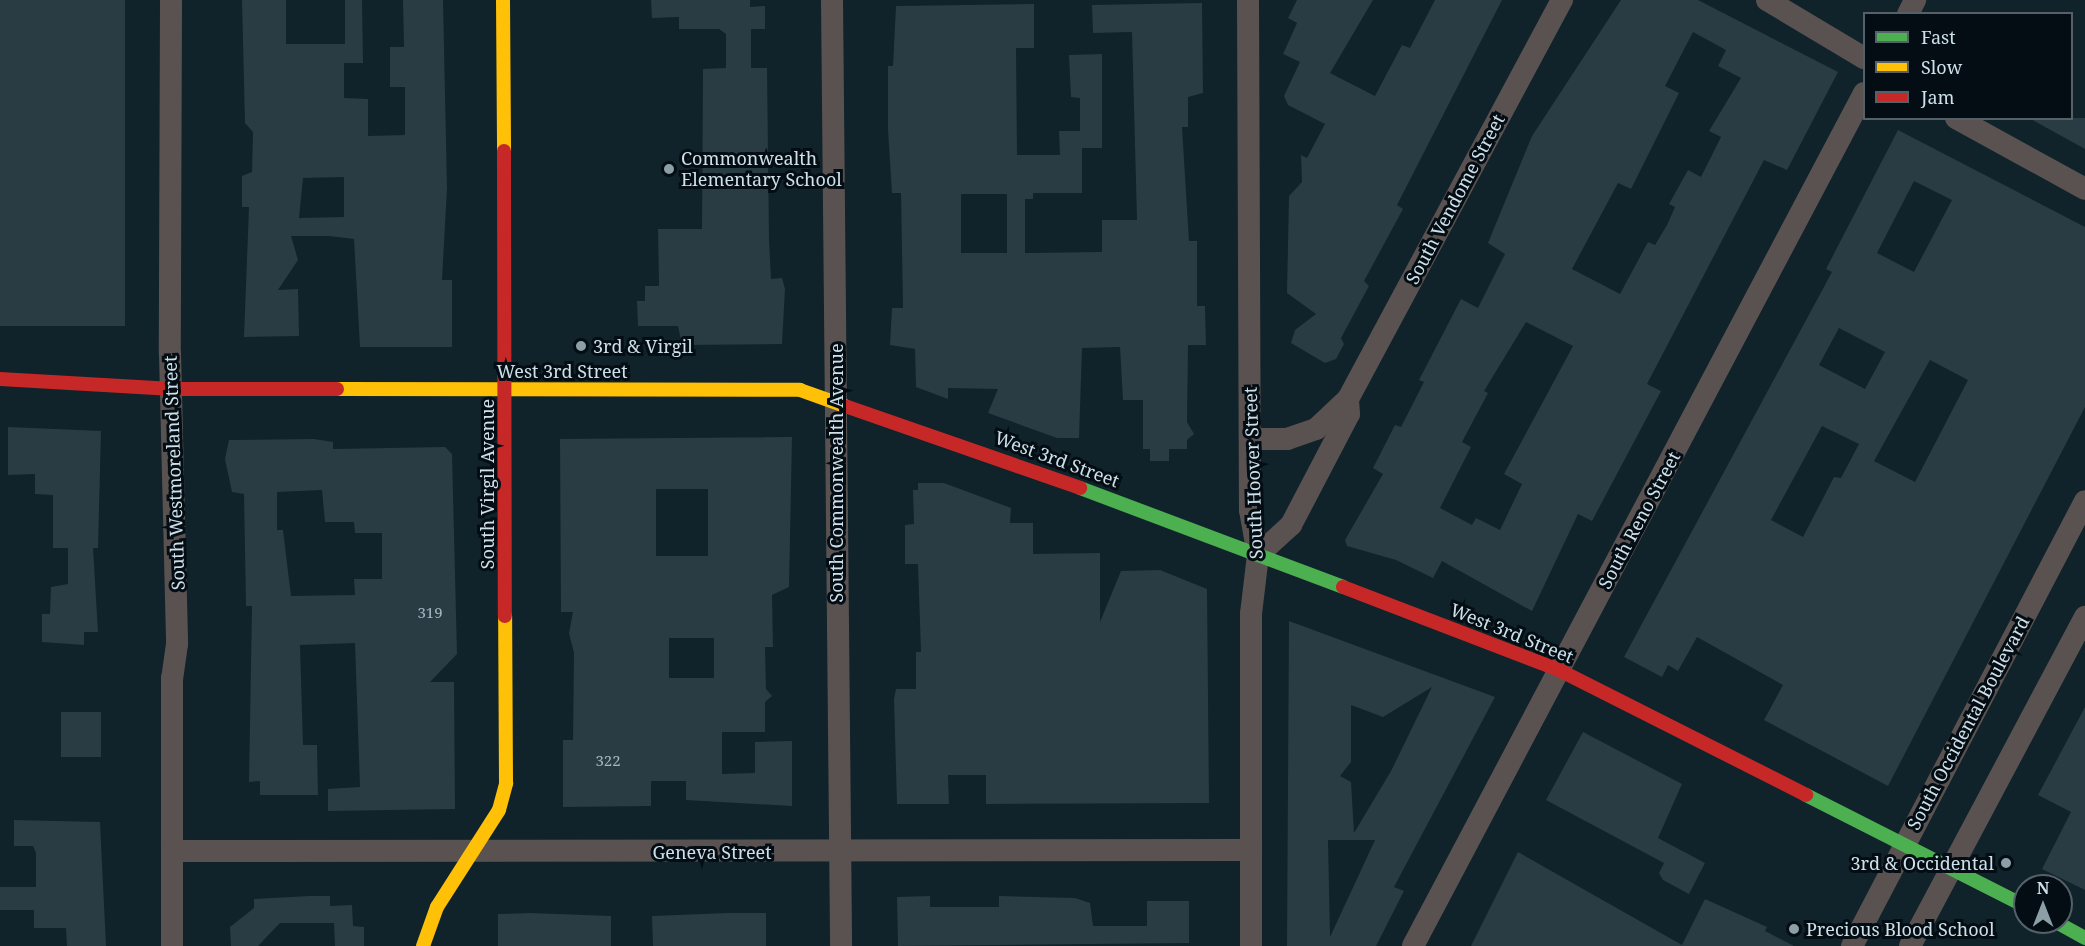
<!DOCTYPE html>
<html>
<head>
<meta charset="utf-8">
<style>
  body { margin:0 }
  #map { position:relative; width:2085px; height:946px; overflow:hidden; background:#10222a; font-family:"Noto Serif",serif }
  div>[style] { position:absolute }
  .building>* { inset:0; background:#293b43; transform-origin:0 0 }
  .street>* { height:22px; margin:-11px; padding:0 11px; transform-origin:11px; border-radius:11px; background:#5a5251 }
  .fast>* { height:14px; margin:-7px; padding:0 7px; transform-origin:7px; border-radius:7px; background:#4caf50 }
  .slow>* { height:14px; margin:-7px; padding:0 7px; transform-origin:7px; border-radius:7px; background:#ffc107 }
  .jam>* { height:14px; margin:-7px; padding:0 7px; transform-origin:7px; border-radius:7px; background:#c62828 }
  .dots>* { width:16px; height:16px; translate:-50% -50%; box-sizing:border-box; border:3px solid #030d13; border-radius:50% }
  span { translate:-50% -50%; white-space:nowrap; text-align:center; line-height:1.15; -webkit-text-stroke:6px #030d13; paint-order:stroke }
  .number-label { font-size:15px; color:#a5b7c0 }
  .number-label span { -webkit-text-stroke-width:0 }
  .poi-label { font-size:18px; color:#cee0e9 }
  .left { translate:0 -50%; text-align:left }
  .right { translate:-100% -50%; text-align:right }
  .street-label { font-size:18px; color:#cee0e9 }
  .legend { position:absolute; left:1863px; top:12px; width:210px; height:108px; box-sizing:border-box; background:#030d13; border:2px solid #546169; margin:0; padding:8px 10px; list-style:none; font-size:18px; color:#cee0e9 }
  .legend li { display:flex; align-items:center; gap:12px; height:30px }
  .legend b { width:30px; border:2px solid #546169 }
  .north { position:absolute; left:2013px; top:874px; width:60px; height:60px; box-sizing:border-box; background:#030d13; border:2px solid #546169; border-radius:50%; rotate:0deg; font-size:16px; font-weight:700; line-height:24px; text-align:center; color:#cee0e9 }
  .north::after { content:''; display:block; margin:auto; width:21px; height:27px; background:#8c9ea6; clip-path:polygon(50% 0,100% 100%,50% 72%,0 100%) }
</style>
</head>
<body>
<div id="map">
  <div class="building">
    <i style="left:0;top:0;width:125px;height:326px"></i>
    <i style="clip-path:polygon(evenodd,242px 0,286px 0,286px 44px,345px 44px,345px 0,362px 0,363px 63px,344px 63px,344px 98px,368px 99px,368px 136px,405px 135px,405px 87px,390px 87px,390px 47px,404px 47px,403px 0,443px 0,447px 188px,442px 280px,452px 280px,452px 347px,360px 347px,354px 239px,329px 236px,291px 236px,298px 260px,278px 290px,298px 289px,299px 336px,244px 337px,249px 207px,242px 207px,242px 176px,252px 172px,253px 132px,245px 123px,242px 0,344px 177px,344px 217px,299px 218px,303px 178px,344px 177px)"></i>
    <i style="clip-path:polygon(651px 0,750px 0,750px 7px,765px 6px,765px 29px,751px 29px,751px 68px,767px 68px,769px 239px,771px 279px,782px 278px,785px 289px,782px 344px,682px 345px,678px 326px,638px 326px,637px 301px,645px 301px,645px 286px,659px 286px,658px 229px,702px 229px,703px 69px,726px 68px,726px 34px,719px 29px,679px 29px,679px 17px,652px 18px)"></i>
    <i style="clip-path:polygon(1297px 0,1373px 0,1330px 73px,1375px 96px,1402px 45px,1410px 48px,1435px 0,1502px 0,1397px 205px,1403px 209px,1364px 281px,1369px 286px,1341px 338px,1344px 344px,1336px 359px,1325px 363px,1291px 343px,1295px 330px,1316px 314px,1287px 293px,1289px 196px,1302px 182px,1301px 155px,1307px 158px,1325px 124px,1288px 105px,1284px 96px,1300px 62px,1283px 54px,1297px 23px,1288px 18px)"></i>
    <i style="clip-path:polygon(evenodd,1621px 0,1698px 0,1838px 72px,1787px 170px,1764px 160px,1647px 384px,1661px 391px,1592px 521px,1578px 514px,1532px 611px,1442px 561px,1433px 578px,1396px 560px,1347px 546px,1345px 540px,1383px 474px,1373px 468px,1395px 425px,1401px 427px,1424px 382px,1419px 380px,1461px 299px,1478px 308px,1505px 254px,1488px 243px,1532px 136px,1621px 0,1693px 32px,1726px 50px,1718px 66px,1741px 78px,1709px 131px,1721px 137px,1701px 177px,1688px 170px,1669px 204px,1675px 207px,1667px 225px,1655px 245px,1648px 242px,1620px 294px,1572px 269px,1618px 183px,1631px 189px,1679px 93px,1665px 86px,1693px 32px,1621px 0,1526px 322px,1573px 346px,1504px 474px,1522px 484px,1500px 530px,1476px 518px,1472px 525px,1440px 508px,1471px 447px,1462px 442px,1488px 393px,1484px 391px,1526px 322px)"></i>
    <i style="clip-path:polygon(evenodd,1202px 3px,1203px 93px,1188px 97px,1188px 127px,1182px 127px,1189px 241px,1197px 241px,1197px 306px,1205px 306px,1206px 345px,1188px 345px,1187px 422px,1194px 434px,1187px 440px,1187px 449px,1169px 449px,1169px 461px,1150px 461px,1150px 449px,1143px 449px,1143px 400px,1123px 400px,1120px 347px,1082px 348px,1079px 438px,1057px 438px,988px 413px,998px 389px,948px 388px,948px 399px,916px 387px,915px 349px,890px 345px,892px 308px,903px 308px,901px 193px,892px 193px,888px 130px,888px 66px,893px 66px,896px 6px,1034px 4px,1034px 48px,1016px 48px,1017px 155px,1060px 155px,1059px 131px,1080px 131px,1080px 98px,1071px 97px,1069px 55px,1102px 54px,1102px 148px,1082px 148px,1082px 193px,1033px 193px,1033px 199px,1025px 199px,1025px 253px,1030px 253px,1102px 252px,1102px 220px,1137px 220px,1132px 32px,1093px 33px,1092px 5px,1202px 3px,961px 194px,1007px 194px,1007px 253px,961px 253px,961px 194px)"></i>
    <i style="clip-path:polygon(2029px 118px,2085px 118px,2085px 149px)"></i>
    <i style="clip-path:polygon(evenodd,1898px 130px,2085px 227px,2085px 407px,1888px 786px,1764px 720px,1783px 685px,1697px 637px,1678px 671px,1668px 665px,1662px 677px,1624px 657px,1832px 272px,1826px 269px,1898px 130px,1914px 181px,1952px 200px,1914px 272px,1877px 253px,1914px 181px,1898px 130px,1839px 328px,1885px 352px,1865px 389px,1819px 365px,1839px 328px,1898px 130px,1930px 360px,1968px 380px,1915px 482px,1874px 461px,1930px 360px,1898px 130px,1822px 426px,1859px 444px,1841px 478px,1834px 477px,1803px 537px,1771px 520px,1822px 426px)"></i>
    <i style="clip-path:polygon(8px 427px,101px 431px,98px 548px,93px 548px,98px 632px,84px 632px,84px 645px,42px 642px,42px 614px,50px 614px,51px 587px,68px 584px,68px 548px,53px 548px,53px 495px,35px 494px,35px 474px,8px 475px)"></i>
    <i style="clip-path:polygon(evenodd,792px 437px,789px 587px,772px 595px,773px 647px,765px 647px,766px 689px,772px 696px,765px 702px,765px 732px,722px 732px,722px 774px,755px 773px,755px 742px,792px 741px,792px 806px,686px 800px,686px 781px,651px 781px,651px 806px,563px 807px,563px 740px,573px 740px,574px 653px,569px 633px,573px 612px,561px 612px,560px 439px,792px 437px,656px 489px,708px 489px,708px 556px,656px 556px,656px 489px,792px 437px,669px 638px,714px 638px,714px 678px,669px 678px,669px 638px)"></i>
    <i style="clip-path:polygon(evenodd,314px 439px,333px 442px,333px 449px,445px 447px,452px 454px,457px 654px,430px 682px,454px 682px,455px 809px,328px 811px,328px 789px,360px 787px,355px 643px,300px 645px,303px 745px,317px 745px,318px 795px,260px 795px,260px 781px,249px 782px,252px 606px,246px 606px,244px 494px,232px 492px,225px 459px,229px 440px,314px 439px,322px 490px,325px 522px,354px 522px,355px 533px,382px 533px,382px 579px,354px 579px,355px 595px,291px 596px,283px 530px,277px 530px,277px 492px,322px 490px)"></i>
    <i style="clip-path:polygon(918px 483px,944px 483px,1011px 508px,1010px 523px,1033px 523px,1033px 554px,1100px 553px,1100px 622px,1121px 571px,1160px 570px,1207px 589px,1209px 803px,986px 804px,986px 775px,948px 775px,949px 804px,897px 804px,894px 699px,896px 689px,916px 689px,916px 652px,921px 652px,918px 564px,905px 564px,905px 525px,914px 524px,913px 490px,918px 490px)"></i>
    <i style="clip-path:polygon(evenodd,1289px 621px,1495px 697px,1394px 887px,1404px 891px,1376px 946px,1287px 946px,1289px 621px,1432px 687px,1391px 771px,1354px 833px,1351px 782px,1340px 776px,1351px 762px,1351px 705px,1383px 717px,1432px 687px,1289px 621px,1328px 840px,1375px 840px,1330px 937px,1328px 840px)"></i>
    <i style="clip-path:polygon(2085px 707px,2085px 890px,2042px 869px,2071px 812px,2038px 795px)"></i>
    <i style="left:61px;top:712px;width:40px;height:45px"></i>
    <i style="clip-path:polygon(1583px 732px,1682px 784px,1658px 838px,1705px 863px,1689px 894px,1663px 880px,1659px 873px,1664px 863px,1546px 800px)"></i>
    <i style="clip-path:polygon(14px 820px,100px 822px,106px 946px,67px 946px,66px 928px,34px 928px,34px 910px,0 910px,0 887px,36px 887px,36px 853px,33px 846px,14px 846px)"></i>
    <i style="clip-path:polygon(1518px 852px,1682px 945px,1705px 899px,1767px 927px,1765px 931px,1794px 946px,1471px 946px)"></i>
    <i style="clip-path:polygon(310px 896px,330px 896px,330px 906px,352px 905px,353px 926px,364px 927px,364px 946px,335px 946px,334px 923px,280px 923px,258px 946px,231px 946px,230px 927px,254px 908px,254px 899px)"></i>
    <i style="clip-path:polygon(930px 896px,930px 907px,999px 907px,999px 896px,1075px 898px,1090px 903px,1093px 926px,1147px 926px,1147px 901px,1189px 901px,1189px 943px,898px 946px,897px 897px)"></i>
    <i style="clip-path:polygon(530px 913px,611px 916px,611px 946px,498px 946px,498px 914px)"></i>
    <i style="clip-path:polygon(728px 913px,766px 913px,766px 946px,653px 946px,652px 916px)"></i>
  </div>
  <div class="street">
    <i style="left:171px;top:0;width:353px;rotate:90.2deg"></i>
    <i style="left:170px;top:353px;width:291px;rotate:88.6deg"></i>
    <i style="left:177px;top:644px;width:34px;rotate:98deg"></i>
    <i style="left:172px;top:678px;width:268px;rotate:90deg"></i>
    <i style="left:832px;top:0;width:946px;rotate:89.45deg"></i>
    <i style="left:1248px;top:0;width:510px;rotate:89.78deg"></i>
    <i style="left:1250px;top:510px;width:46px;rotate:79.9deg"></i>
    <i style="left:1258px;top:555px;width:59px;rotate:96.8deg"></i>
    <i style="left:1251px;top:614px;width:332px;rotate:90deg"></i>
    <i style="left:1767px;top:0;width:113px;rotate:30.9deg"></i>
    <i style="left:1908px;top:14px;width:16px;rotate:-63deg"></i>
    <i style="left:1956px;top:118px;width:147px;rotate:28.8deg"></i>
    <i style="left:1348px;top:399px;width:453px;rotate:-61.8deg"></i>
    <i style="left:1251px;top:439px;width:36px"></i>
    <i style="left:1287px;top:439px;width:31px;rotate:-19deg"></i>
    <i style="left:1316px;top:429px;width:44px;rotate:-43.2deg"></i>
    <i style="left:1258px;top:555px;width:45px;rotate:-42.3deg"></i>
    <i style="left:1291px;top:525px;width:125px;rotate:-62.4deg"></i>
    <i style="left:1349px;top:414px;width:15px;rotate:-94deg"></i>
    <i style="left:172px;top:851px;width:1079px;rotate:-0.05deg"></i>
    <i style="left:1413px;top:946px;width:965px;rotate:-62.13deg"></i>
    <i style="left:1852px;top:946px;width:502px;rotate:-62.36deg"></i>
    <i style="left:1910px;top:946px;width:373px;rotate:-62deg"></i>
  </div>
  <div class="fast">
    <i style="left:1080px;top:488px;width:281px;rotate:20.6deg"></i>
    <i style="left:1806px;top:795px;width:246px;rotate:26.9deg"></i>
    <i style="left:2056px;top:922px;width:33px;rotate:29deg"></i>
  </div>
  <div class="slow">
    <i style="left:503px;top:0;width:151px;rotate:89.6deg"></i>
    <i style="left:337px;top:389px;width:463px;rotate:0.1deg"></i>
    <i style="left:800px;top:390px;width:48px;rotate:19.6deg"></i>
    <i style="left:423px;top:946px;width:41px;rotate:-70.3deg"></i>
    <i style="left:437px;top:907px;width:115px;rotate:-57.4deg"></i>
    <i style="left:499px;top:810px;width:28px;rotate:-75deg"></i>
    <i style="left:506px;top:783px;width:167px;rotate:-90.3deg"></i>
  </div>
  <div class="jam">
    <i style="left:504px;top:151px;width:465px;rotate:89.9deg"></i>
    <i style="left:0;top:379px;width:173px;rotate:3.3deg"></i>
    <i style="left:173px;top:389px;width:164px"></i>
    <i style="left:845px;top:406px;width:249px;rotate:19.2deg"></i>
    <i style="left:1343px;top:587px;width:231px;rotate:21deg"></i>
    <i style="left:1559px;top:670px;width:277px;rotate:26.8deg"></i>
  </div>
  <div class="dots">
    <i style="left:669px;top:169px;background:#8c9ea6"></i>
    <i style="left:581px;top:346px;background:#8c9ea6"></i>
    <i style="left:2006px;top:863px;background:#8c9ea6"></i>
    <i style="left:1794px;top:929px;background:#8c9ea6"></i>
  </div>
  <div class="number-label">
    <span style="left:430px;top:613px">319</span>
    <span style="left:608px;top:761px">322</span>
  </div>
  <div class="poi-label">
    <span class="left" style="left:681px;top:169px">Commonwealth<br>Elementary School</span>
    <span class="left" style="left:593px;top:346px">3rd &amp; Virgil</span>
    <span class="right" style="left:1994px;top:863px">3rd &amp; Occidental</span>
    <span class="left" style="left:1806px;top:929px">Precious Blood School</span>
  </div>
  <div class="street-label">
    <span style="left:1455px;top:199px;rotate:-62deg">South Vendome Street</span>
    <span style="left:562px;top:371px">West 3rd Street</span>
    <span style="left:1057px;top:459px;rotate:20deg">West 3rd Street</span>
    <span style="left:174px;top:473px;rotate:-92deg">South Westmoreland Street</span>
    <span style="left:836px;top:473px;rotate:-90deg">South Commonwealth Avenue</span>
    <span style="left:1253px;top:473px;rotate:-92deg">South Hoover Street</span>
    <span style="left:487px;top:484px;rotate:-90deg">South Virgil Avenue</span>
    <span style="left:1639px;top:520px;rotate:-62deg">South Reno Street</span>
    <span style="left:1512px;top:633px;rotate:22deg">West 3rd Street</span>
    <span style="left:1968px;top:723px;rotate:-62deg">South Occidental Boulevard</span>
    <span style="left:712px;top:852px">Geneva Street</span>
  </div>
  <ul class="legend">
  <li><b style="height:8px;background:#4caf50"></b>Fast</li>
  <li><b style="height:8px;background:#ffc107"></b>Slow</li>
  <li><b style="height:8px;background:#c62828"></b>Jam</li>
  </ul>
  <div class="north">N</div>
</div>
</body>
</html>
